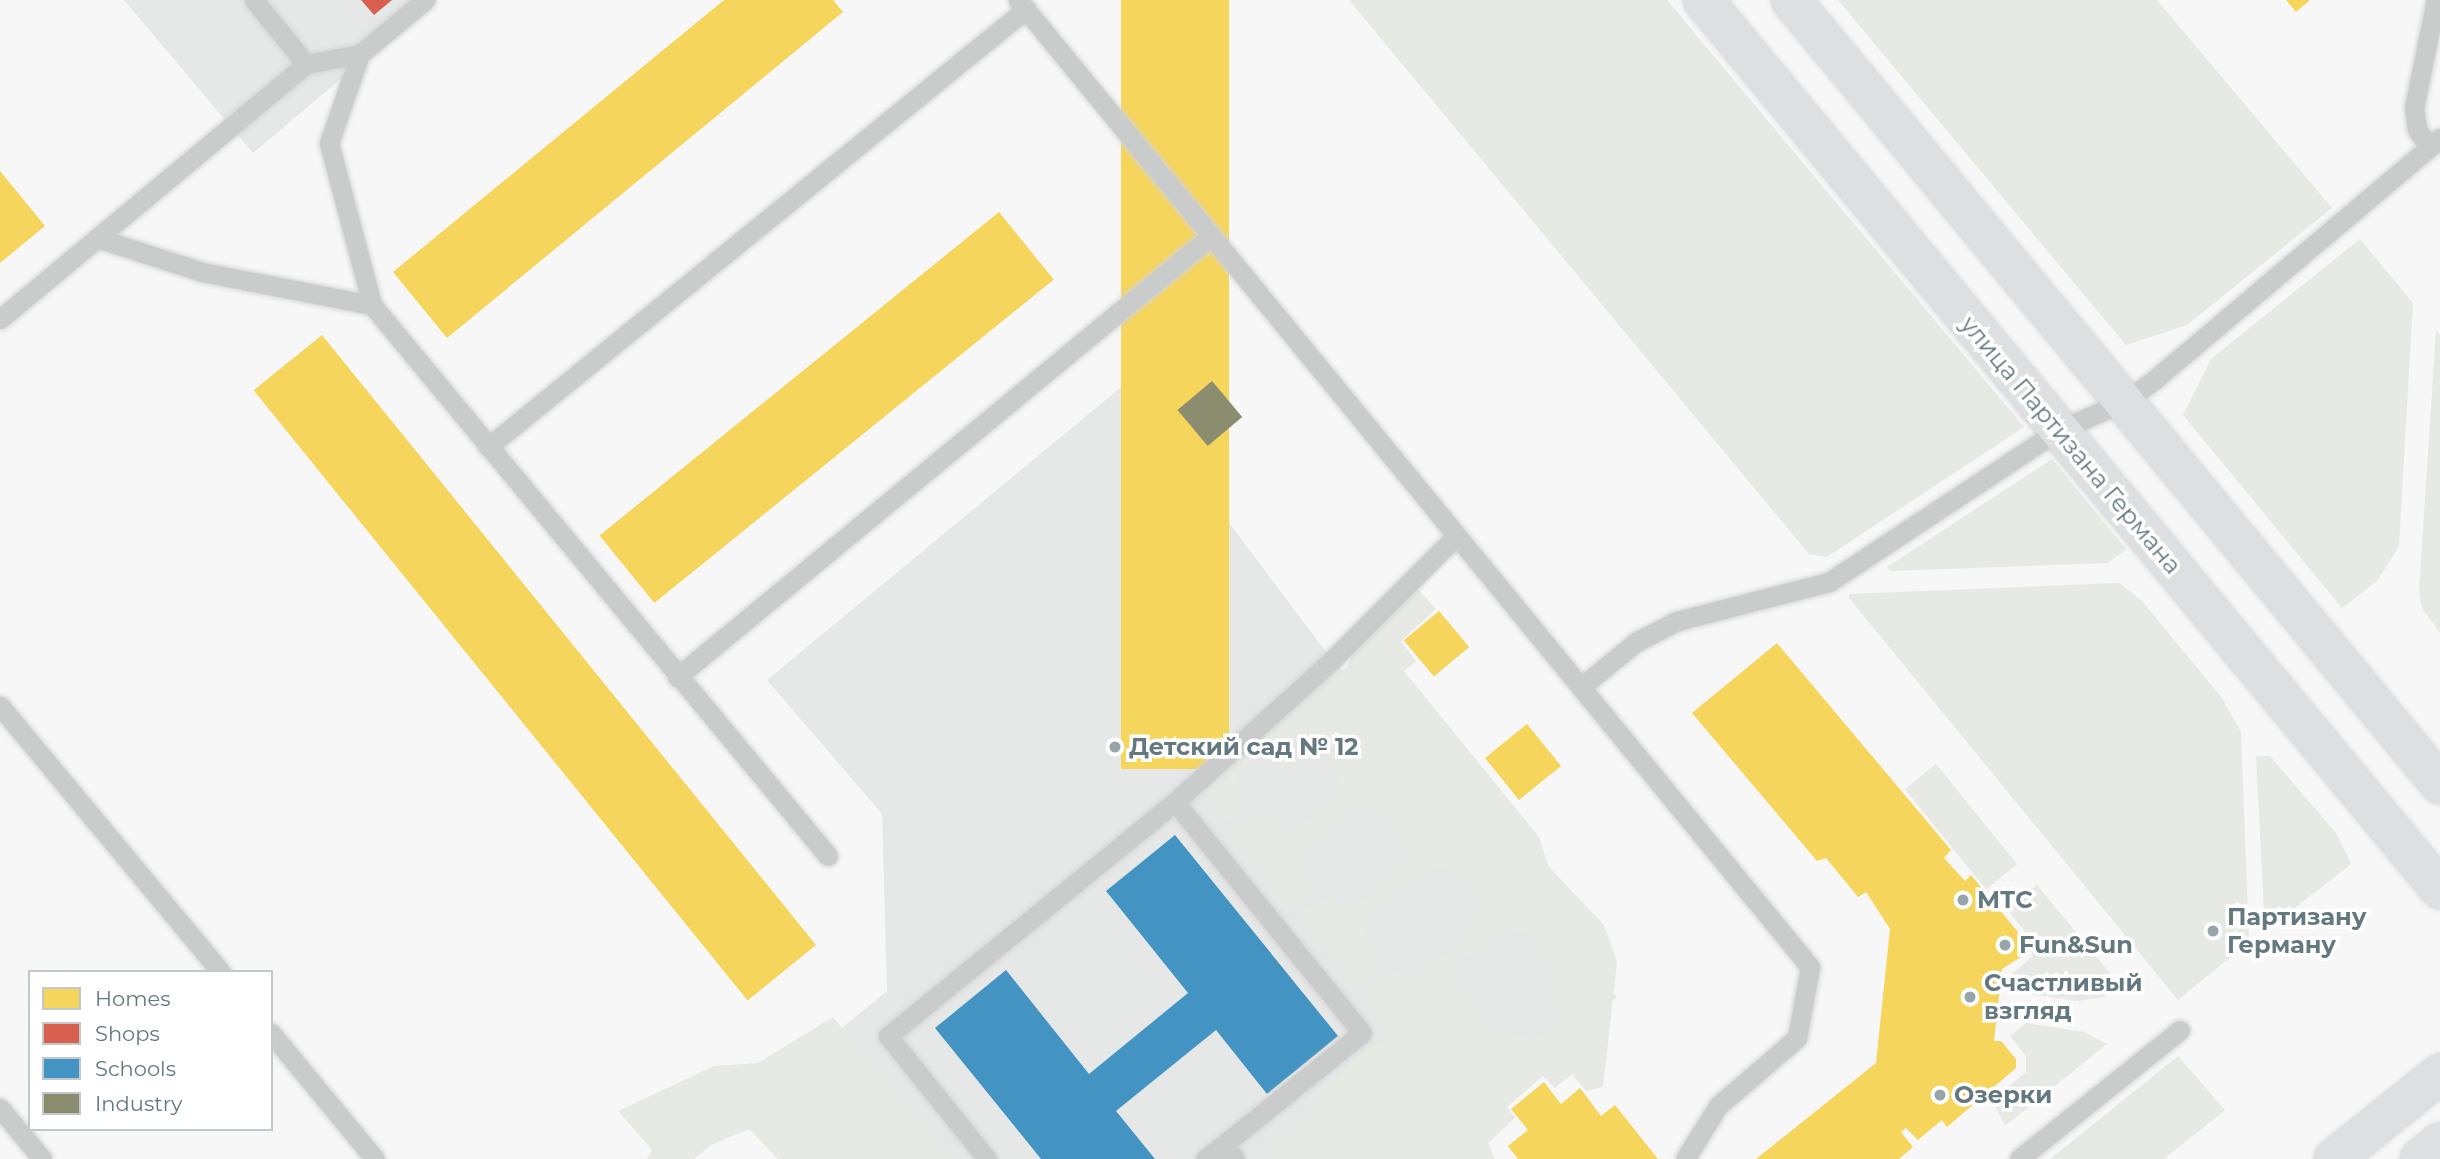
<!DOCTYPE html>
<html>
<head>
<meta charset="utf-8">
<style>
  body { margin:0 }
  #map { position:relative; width:2440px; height:1159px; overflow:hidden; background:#f7f7f7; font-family:Montserrat,sans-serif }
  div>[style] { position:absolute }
  .built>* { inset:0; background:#e6e8e7 }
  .green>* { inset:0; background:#e6e9e4; transform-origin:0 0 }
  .homes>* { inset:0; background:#f6d55c; transform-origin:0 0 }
  .shops>* { inset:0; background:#d6604d }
  .schools>* { inset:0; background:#4393c3 }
  .industry>* { inset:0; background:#8c8c6e; transform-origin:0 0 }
  .roads { filter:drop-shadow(0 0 2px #d3d4d5) drop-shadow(0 0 2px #d3d4d5) }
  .lane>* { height:19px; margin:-9.5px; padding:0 9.5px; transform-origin:9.5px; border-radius:9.5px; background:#cacccc }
  .secondary>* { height:38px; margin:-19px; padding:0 19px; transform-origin:19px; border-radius:19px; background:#dedfe0 }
  .dots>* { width:19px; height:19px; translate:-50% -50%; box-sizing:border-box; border:4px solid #fff; border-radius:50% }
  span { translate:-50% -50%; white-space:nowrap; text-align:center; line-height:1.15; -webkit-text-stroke:7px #fff; paint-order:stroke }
  .street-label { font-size:24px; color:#64787f }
  .poi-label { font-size:24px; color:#64787f; font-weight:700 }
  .left { translate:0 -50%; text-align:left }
  .legend { position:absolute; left:28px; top:970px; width:245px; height:161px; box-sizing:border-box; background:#fff; border:2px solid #c1c9cc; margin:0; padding:9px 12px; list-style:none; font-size:21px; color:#64787f }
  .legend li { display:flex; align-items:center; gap:14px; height:35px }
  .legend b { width:35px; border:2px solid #c1c9cc }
</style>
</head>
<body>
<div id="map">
  <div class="built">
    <i style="clip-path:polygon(124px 0,434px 0,253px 153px)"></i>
    <i style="clip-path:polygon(1125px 384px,1332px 660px,1617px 997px,1415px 1159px,890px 1159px,805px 1058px,887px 991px,882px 814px,767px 680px)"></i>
  </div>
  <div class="green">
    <i style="clip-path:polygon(1349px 0,1667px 0,2024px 427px,1827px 557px,1809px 554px)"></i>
    <i style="clip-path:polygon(1838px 0,2157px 0,2332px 208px,2187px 325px,2126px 345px)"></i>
    <i style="clip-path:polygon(2360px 239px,2413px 303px,2399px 546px,2378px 580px,2342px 608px,2183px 415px,2211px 359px)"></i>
    <i style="clip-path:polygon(2436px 330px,2440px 335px,2440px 633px,2422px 608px,2419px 591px)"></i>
    <i style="clip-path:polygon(2052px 459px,2126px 549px,2108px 563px,1890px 571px,1887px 567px)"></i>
    <i style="clip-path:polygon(2119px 583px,2142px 601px,2180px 647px,2222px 698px,2241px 732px,2249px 942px,2178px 1000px,1849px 598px,1849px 594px)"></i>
    <i style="clip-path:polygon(1413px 590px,1419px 590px,1436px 609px,1401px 641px,1416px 661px,1404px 671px,1539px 837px,1549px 867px,1604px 925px,1617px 962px,1603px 1087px,1586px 1091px,1572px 1074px,1555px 1088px,1543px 1076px,1507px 1107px,1515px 1118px,1488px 1143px,1495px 1159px,1271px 1159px,1274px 1144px,1317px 1109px,1312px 1099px,1374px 1045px,1383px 1045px,1389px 1030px,1366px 1003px,1365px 993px,1393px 971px,1415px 979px,1429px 963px,1451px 952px,1459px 963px,1454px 978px,1496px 1032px,1532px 1039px,1551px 1032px,1559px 1020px,1547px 991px,1553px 971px,1541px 957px,1535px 936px,1509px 929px,1470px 956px,1463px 953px,1459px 946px,1462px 937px,1482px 908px,1474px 886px,1447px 869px,1428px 869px,1366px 918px,1363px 925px,1379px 965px,1362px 984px,1354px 984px,1300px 918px,1303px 909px,1330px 897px,1346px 912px,1375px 893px,1407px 857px,1407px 845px,1373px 806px,1353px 810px,1307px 848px,1298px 865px,1309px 885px,1309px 894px,1290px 905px,1229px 833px,1249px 818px,1262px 818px,1276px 832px,1289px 834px,1326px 807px,1338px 787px,1336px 763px,1302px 731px,1285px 736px,1238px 774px,1238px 784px,1248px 798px,1235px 817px,1223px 822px,1211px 810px,1210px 779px,1334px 674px,1347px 668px,1354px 648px)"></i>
    <i style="clip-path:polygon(2256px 756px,2270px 756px,2336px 833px,2351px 864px,2265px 931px)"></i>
    <i style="left:1936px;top:764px;width:129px;height:40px;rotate:51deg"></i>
    <i style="clip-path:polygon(2037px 885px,2118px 983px,2104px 997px,2078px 1001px,2029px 994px,2012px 974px,2032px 957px,2034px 942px,2010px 913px,2011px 904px)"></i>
    <i style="clip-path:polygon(833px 1017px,950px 1159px,778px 1159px,749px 1129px,711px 1145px,694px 1159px,647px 1159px,652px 1150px,618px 1111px,714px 1066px,758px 1063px)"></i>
    <i style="clip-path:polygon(2026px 1023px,2084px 1032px,2107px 1044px,2005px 1126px,1992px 1100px,2026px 1072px,2026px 1056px,2010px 1036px)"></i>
    <i style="clip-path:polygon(2178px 1056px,2225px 1110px,2164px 1159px,2050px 1159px)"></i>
  </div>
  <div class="homes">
    <i style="clip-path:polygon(724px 0,833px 0,843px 12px,447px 338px,393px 272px)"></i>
    <i style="left:1121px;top:0;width:108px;height:769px"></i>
    <i style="clip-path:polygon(2286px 0,2310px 0,2296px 12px)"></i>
    <i style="clip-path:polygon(0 171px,45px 226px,0 263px)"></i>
    <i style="left:999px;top:212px;width:87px;height:514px;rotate:51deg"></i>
    <i style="left:322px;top:335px;width:785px;height:88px;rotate:51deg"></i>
    <i style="left:1439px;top:611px;width:47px;height:46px;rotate:50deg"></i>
    <i style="clip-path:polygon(1777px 643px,1951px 850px,1944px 858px,1965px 881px,1971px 875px,2027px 943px,2027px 953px,2002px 969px,1994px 1041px,2001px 1041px,2016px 1059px,2016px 1068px,1947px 1127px,1942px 1120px,1918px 1140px,1906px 1128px,1901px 1132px,1913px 1147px,1899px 1159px,1756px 1159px,1876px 1063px,1890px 929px,1866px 892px,1858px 897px,1826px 858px,1817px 861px,1692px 713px)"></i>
    <i style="left:1527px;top:724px;width:54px;height:54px;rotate:51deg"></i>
    <i style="clip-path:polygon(1544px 1082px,1561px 1104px,1580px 1088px,1601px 1116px,1615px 1105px,1658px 1159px,1518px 1159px,1508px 1146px,1528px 1130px,1511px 1109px)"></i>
  </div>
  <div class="shops">
    <i style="clip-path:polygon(361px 0,392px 0,374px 15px)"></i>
  </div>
  <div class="schools">
    <i style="clip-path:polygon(1175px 835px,1338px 1036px,1267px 1094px,1216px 1030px,1116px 1111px,1155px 1159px,1041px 1159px,935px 1028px,1006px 970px,1089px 1074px,1188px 993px,1106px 891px)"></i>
  </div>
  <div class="industry">
    <i style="left:1212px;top:381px;width:47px;height:45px;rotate:50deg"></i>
  </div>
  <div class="roads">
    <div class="lane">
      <i style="left:254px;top:0;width:82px;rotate:50.9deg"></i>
      <i style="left:1018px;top:0;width:1250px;rotate:50.68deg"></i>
      <i style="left:1810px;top:967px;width:72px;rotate:100.4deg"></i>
      <i style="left:1797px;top:1038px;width:104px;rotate:139.3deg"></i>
      <i style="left:1718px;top:1106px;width:62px;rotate:121.9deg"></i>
      <i style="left:360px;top:54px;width:94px;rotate:109.2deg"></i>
      <i style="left:329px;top:143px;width:168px;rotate:75.1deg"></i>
      <i style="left:372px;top:305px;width:715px;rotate:50.39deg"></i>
      <i style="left:2429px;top:147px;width:22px;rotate:-124deg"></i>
      <i style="left:2417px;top:129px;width:21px;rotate:-98deg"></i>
      <i style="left:2414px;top:108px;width:110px;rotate:-78.5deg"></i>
      <i style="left:97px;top:238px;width:110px;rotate:17.9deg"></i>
      <i style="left:202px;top:272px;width:173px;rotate:11deg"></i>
      <i style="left:0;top:319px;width:398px;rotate:-39.8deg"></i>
      <i style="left:306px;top:64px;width:55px;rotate:-10.5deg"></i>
      <i style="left:360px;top:54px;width:85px;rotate:-39.7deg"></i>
      <i style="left:488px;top:447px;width:694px;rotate:-39.15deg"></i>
      <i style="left:677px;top:677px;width:693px;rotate:-39.55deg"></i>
      <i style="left:1581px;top:687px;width:71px;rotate:-39.3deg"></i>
      <i style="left:1636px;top:642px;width:46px;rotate:-27.1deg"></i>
      <i style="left:1677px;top:621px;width:157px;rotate:-14.4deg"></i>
      <i style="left:1829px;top:582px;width:276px;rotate:-33.5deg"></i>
      <i style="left:2059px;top:430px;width:70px;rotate:-23.6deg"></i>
      <i style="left:2123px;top:402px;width:38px;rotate:-35deg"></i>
      <i style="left:2154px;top:380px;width:375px;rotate:-40.2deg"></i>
      <i style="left:0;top:706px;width:346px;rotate:50.3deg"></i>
      <i style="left:1175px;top:802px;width:297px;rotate:51deg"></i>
      <i style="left:1362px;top:1033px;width:179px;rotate:141.1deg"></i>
      <i style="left:1223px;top:1145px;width:18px;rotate:49deg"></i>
      <i style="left:271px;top:1033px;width:163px;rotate:50.5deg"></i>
      <i style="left:0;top:1108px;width:66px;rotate:50.5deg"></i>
      <i style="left:987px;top:1159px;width:158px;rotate:-128.8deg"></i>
      <i style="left:888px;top:1036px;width:370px;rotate:-39.2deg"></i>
      <i style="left:1175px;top:802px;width:212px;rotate:-42.1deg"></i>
      <i style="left:1332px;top:660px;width:174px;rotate:-45deg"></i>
      <i style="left:1205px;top:1159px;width:23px;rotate:-38deg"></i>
      <i style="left:2019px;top:1159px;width:206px;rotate:-38.7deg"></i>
    </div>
    <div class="secondary">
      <i style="left:1703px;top:0;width:1155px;rotate:50.34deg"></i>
      <i style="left:1791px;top:0;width:1018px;rotate:50.38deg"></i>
      <i style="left:2334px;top:1159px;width:136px;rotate:-38.7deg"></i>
      <i style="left:2420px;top:1159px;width:26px;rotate:-39deg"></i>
    </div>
  </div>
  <div class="dots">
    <i style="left:1115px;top:747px;background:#97a4a9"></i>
    <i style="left:1963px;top:900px;background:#97a4a9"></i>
    <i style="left:2213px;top:931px;background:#97a4a9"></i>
    <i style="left:2005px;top:945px;background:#97a4a9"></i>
    <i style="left:1970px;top:997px;background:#97a4a9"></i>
    <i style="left:1940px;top:1095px;background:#97a4a9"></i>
  </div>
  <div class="street-label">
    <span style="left:2071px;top:445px;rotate:50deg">улица Партизана Германа</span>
  </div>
  <div class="poi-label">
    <span class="left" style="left:1129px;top:747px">Детский сад № 12</span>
    <span class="left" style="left:1977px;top:900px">МТС</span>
    <span class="left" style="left:2227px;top:931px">Партизану<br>Герману</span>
    <span class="left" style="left:2019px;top:945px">Fun&amp;Sun</span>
    <span class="left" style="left:1984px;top:997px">Счастливый<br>взгляд</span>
    <span class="left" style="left:1954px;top:1095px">Озерки</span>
  </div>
  <ul class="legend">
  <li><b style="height:19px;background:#f6d55c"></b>Homes</li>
  <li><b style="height:19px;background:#d6604d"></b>Shops</li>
  <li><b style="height:19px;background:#4393c3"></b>Schools</li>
  <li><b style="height:19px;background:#8c8c6e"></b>Industry</li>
  </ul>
</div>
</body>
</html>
